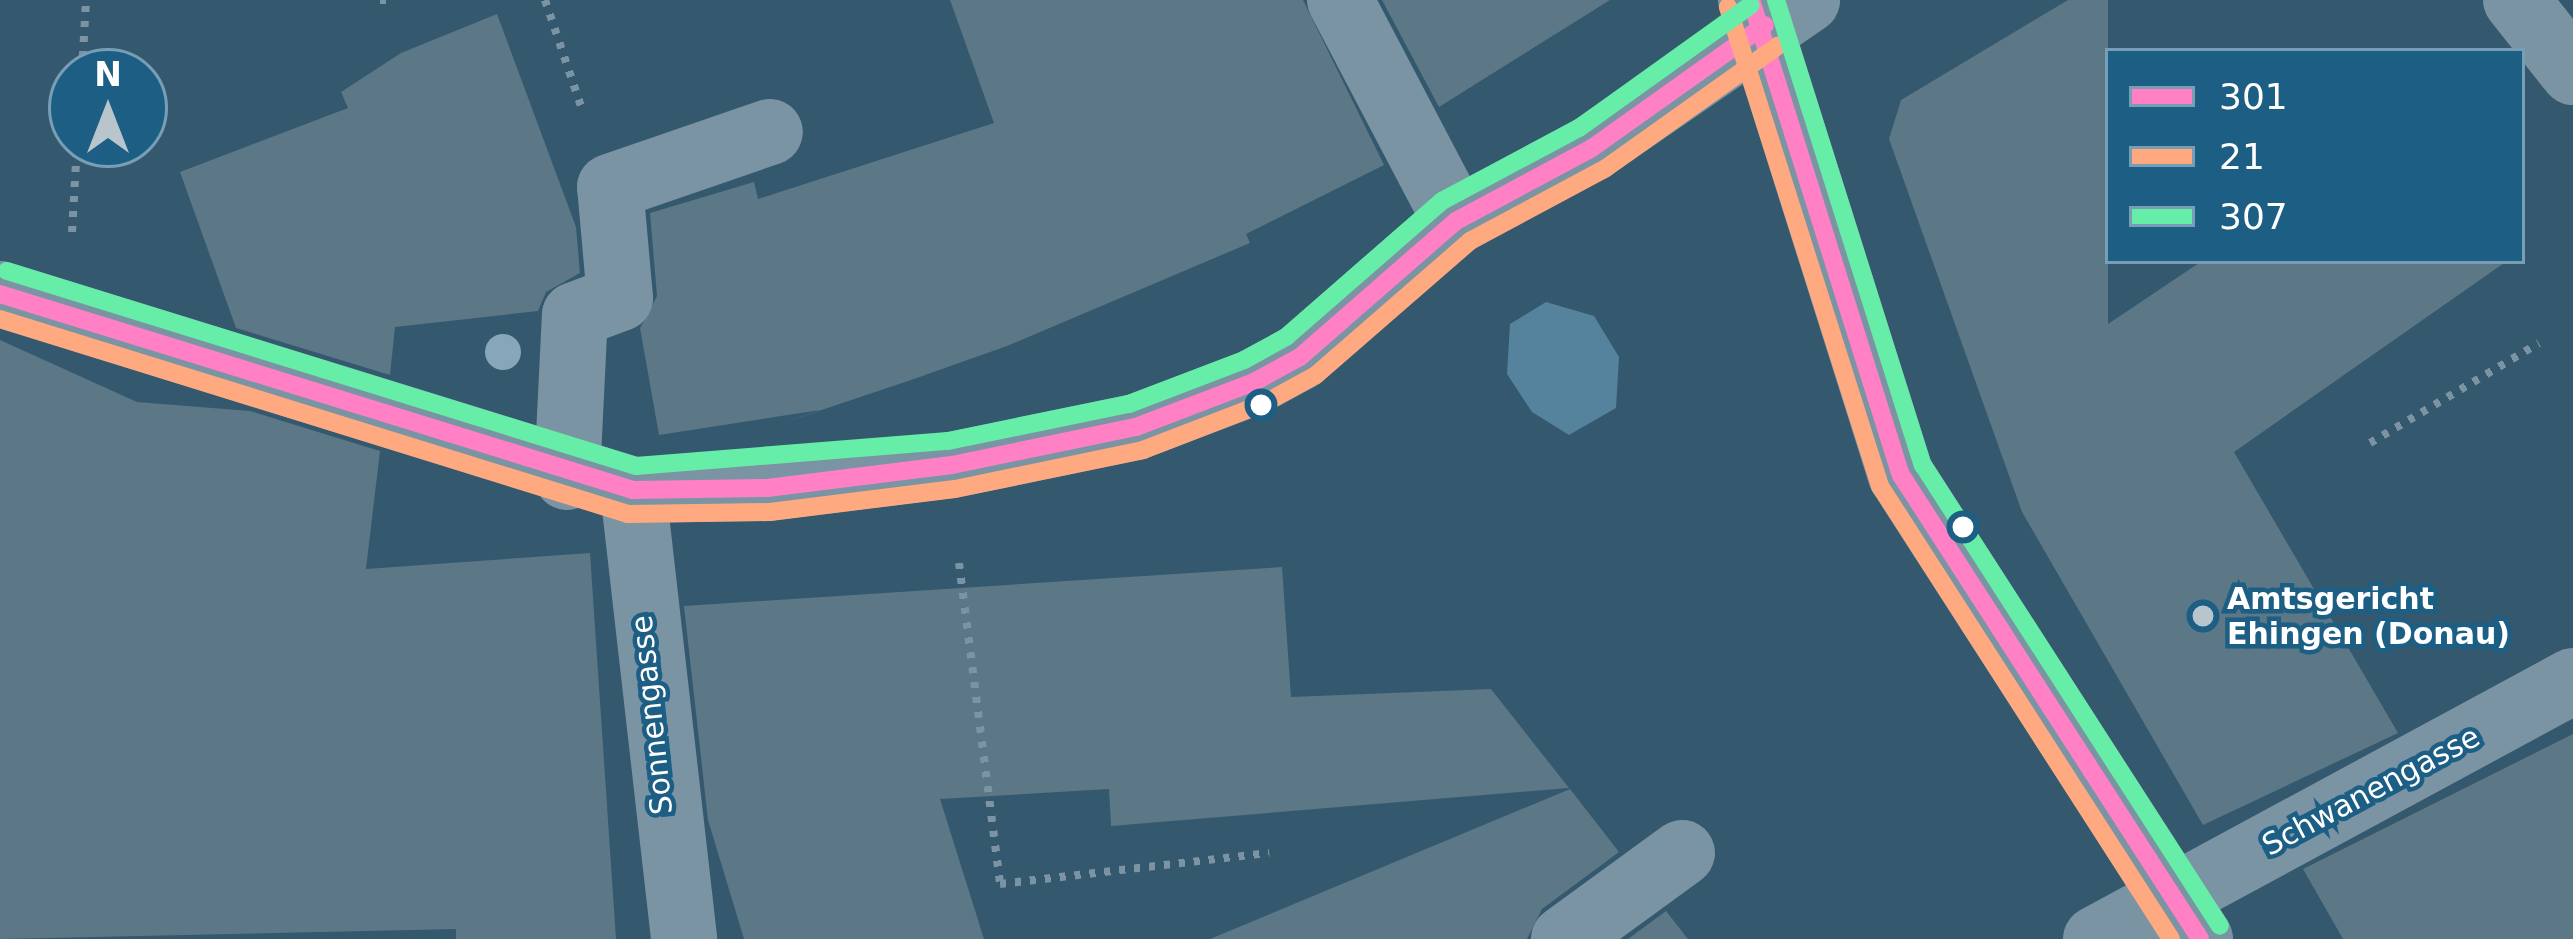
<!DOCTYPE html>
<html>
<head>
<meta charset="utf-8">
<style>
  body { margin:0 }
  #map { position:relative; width:2573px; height:939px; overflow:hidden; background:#34586d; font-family:"DejaVu Sans",sans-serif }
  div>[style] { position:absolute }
  .water>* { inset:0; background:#55829d }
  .building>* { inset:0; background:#5c7786 }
  .path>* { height:8px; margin-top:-4px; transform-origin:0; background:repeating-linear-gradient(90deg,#7a94a3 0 6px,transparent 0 15px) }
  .minor>* { height:66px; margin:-33px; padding:0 33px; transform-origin:33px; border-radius:33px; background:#7a94a3 }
  .bus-1>* { height:18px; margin:-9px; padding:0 9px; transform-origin:9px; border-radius:9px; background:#ff80c5 }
  .bus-2>* { height:18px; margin:-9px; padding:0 9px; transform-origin:9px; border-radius:9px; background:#ffa980 }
  .bus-3>* { height:18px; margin:-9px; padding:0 9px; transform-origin:9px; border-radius:9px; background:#66eda8 }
  .trees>* { width:36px; height:36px; margin:-18px; border-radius:50%; background:#85a7b9 }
  .dots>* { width:33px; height:33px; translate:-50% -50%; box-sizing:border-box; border:6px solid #1d5e84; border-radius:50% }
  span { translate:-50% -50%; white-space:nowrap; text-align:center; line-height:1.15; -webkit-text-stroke:9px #1d5e84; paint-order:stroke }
  .poi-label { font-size:30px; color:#fff; font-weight:700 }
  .left { translate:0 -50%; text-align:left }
  .street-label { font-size:30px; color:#fff }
  .legend { position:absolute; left:2105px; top:48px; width:420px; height:216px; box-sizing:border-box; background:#1d5e84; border:3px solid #779eb5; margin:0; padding:15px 21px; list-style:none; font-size:36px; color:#fff }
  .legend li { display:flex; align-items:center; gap:24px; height:60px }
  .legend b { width:60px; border:3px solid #779eb5 }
  .north { position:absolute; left:48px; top:48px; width:120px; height:120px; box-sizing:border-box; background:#1d5e84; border:3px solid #779eb5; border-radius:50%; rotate:0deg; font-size:33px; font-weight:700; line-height:48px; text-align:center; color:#fff }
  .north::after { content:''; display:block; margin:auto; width:42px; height:54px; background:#b8c5cc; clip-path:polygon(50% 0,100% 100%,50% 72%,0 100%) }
</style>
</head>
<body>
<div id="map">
  <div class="water">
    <i style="clip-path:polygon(1546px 302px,1594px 316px,1619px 357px,1616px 408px,1569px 435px,1532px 412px,1507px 374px,1510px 324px)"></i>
  </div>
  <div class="building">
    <i style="clip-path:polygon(950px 0,1303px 0,1384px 165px,1246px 234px,1250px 243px,1007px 346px,911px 380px,777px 425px,820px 410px,659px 435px,640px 328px,657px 296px,650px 213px,754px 182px,758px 199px,994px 123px)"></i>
    <i style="clip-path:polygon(1382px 0,1610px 0,1439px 107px)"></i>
    <i style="clip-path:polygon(2068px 0,2108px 0,2108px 324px,2202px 261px,2507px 261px,2234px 452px,2398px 733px,2203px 825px,2022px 512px,1889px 139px,1901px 100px)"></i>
    <i style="clip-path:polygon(497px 14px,576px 227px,580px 273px,546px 292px,538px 311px,395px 327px,390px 375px,236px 328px,180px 172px,348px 108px,341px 92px,401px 53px)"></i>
    <i style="clip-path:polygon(0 340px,137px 402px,250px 411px,380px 451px,366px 569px,590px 553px,616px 939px,456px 939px,456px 929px,0 939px)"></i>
    <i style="clip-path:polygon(1282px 567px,1291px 697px,1491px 689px,1569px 788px,1111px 826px,1109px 789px,940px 799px,984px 939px,744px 939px,708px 820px,684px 606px)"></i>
    <i style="clip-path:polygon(2573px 734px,2573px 939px,2343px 939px,2303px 869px)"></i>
    <i style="clip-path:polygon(1570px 789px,1619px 852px,1542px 909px,1527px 939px,1210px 939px)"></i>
    <i style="clip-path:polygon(1666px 911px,1688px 939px,1628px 939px)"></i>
  </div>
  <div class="path">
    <i style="left:380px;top:0;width:8px"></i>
    <i style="left:545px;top:0;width:118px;rotate:71.3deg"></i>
    <i style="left:82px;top:72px;width:72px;rotate:-86.8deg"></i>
    <i style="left:72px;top:232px;width:88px;rotate:-86.7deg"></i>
    <i style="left:2370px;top:443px;width:196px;rotate:-30.6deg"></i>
    <i style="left:959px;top:563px;width:324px;rotate:82.7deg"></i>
    <i style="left:1000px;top:884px;width:271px;rotate:-6.6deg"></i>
  </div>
  <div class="minor">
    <i style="left:1340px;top:0;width:250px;rotate:62.3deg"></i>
    <i style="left:1751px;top:0;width:498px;rotate:72.5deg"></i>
    <i style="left:1901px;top:475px;width:552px;rotate:57.2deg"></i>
    <i style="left:2516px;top:0;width:92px;rotate:51.6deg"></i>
    <i style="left:0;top:294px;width:663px;rotate:17.2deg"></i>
    <i style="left:633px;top:490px;width:134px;rotate:-0.9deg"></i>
    <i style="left:767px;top:488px;width:186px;rotate:-7.1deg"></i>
    <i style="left:952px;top:465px;width:188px;rotate:-11.7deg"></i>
    <i style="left:1136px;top:427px;width:126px;rotate:-20.9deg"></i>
    <i style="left:1254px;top:382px;width:52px;rotate:-28.5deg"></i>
    <i style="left:1300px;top:357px;width:207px;rotate:-41.1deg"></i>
    <i style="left:1456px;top:221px;width:154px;rotate:-28.2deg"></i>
    <i style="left:1592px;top:148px;width:261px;rotate:-34.5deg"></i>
    <i style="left:567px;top:477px;width:162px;rotate:-87.2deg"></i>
    <i style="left:575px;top:315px;width:48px;rotate:-20.7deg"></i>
    <i style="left:620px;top:298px;width:111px;rotate:-95.1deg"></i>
    <i style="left:610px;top:187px;width:169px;rotate:-19deg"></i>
    <i style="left:633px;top:490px;width:452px;rotate:83.5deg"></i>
    <i style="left:1564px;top:939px;width:146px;rotate:-36.1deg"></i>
    <i style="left:2096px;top:939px;width:542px;rotate:-28.41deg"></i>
  </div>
  <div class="bus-1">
    <i style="left:1751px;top:0;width:498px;rotate:72.5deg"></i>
    <i style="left:1901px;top:475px;width:552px;rotate:57.2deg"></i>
    <i style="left:0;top:294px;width:663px;rotate:17.2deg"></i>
    <i style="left:633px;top:490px;width:134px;rotate:-0.9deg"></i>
    <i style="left:767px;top:488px;width:186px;rotate:-7.1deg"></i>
    <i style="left:952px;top:465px;width:188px;rotate:-11.7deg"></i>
    <i style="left:1136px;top:427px;width:126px;rotate:-20.9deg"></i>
    <i style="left:1254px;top:382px;width:52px;rotate:-28.5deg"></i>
    <i style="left:1300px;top:357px;width:207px;rotate:-41.1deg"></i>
    <i style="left:1456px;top:221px;width:154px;rotate:-28.2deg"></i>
    <i style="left:1592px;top:148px;width:212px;rotate:-35.4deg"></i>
  </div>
  <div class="bus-2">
    <i style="left:1728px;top:7px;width:503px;rotate:72.39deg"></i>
    <i style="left:1880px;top:486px;width:538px;rotate:57.28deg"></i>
    <i style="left:0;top:319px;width:658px;rotate:17.25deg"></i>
    <i style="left:628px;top:514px;width:142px;rotate:-0.8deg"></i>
    <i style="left:770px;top:512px;width:186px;rotate:-7.1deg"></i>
    <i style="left:955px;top:489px;width:192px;rotate:-11.7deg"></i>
    <i style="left:1143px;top:450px;width:131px;rotate:-21.1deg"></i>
    <i style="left:1265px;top:403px;width:58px;rotate:-28.8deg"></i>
    <i style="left:1316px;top:375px;width:204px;rotate:-41deg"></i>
    <i style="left:1470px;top:241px;width:154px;rotate:-28.2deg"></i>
    <i style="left:1606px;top:168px;width:212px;rotate:-35.4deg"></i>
  </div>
  <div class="bus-3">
    <i style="left:1776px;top:0;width:488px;rotate:72.5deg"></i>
    <i style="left:1923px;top:465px;width:548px;rotate:57.21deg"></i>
    <i style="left:7px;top:271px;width:659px;rotate:17.22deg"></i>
    <i style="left:636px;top:466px;width:313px;rotate:-4.6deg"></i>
    <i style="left:948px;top:441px;width:185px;rotate:-11.6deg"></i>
    <i style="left:1129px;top:404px;width:123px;rotate:-20.9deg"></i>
    <i style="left:1244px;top:360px;width:48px;rotate:-28.7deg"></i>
    <i style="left:1286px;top:337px;width:207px;rotate:-41.1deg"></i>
    <i style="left:1442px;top:201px;width:155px;rotate:-28.1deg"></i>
    <i style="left:1579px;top:128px;width:211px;rotate:-35.6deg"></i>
  </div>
  <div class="trees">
    <i style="left:503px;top:352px"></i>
  </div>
  <div class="dots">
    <i style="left:1261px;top:405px;background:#fff"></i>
    <i style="left:1963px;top:527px;background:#fff"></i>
    <i style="left:2203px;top:616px;background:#b8c5cc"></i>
  </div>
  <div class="poi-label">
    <span class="left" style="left:2227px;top:616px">Amtsgericht<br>Ehingen (Donau)</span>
  </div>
  <div class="street-label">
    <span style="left:652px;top:715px;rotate:-96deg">Sonnengasse</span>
    <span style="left:2371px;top:791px;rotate:-28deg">Schwanengasse</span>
  </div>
  <ul class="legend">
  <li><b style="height:15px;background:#ff80c5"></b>301</li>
  <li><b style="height:15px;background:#ffa980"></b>21</li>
  <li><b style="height:15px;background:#66eda8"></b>307</li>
  </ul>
  <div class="north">N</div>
</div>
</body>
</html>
